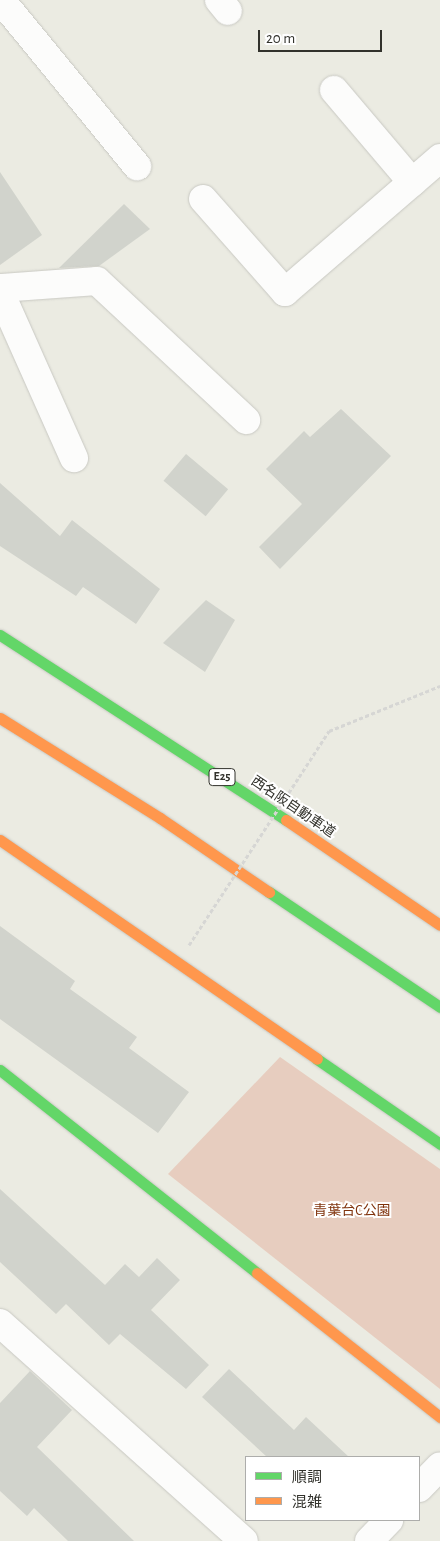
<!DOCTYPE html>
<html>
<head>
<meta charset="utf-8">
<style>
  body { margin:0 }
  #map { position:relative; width:440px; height:1541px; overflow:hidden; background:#ebebe2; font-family:"Alegreya Sans","Noto Sans JP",sans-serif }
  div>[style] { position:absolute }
  .green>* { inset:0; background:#e7cdbf }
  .building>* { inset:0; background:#d1d3cc; transform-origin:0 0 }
  .path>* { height:3px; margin-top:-1.5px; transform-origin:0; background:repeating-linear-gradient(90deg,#d6d6d4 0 4px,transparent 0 6.5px) }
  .roads { filter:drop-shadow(0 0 1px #c8c8c2) drop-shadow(0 0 1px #c8c8c2) }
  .street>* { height:28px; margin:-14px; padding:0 14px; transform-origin:14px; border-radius:14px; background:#fcfcfb }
  .fast>* { height:11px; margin:-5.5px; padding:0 5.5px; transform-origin:5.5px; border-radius:5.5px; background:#63d668 }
  .slow>* { height:11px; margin:-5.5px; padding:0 5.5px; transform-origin:5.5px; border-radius:5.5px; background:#ff974d }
  .path-bridge>* { height:3px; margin-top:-1.5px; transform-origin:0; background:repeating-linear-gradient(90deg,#d6d6d4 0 4px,transparent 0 6.5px) }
  span { translate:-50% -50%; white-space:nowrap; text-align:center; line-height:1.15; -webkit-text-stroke:4px #fff; paint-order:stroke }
  .shield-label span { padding:1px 4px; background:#fff; border:1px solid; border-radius:4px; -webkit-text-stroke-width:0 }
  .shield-label { font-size:12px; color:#32322c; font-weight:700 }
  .street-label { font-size:14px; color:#32322c }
  .park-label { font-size:14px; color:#80330c }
  .legend { position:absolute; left:245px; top:1456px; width:175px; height:65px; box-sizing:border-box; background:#fff; border:1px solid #adadab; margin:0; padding:6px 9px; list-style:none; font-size:15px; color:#32322c }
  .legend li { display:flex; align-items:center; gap:10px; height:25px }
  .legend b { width:25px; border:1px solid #adadab }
  .scale { position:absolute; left:258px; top:30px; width:124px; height:22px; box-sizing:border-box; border:2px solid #32322c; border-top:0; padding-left:6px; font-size:15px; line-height:18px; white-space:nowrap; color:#32322c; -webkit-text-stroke:4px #fff; paint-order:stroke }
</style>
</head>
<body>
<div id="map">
  <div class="green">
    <i style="clip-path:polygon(280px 1057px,440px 1169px,440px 1389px,168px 1174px)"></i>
  </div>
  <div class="building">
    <i style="clip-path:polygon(0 172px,42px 235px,0 265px)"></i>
    <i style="clip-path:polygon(124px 204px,150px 229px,99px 266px,59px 268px)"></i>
    <i style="clip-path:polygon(341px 409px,391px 456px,280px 569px,259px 547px,302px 504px,266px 469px,304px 431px,310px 437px)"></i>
    <i style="left:186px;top:454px;width:55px;height:35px;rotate:40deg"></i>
    <i style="clip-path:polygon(0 483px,60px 536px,72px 520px,160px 589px,136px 624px,83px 587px,76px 596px,0 546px)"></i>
    <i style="clip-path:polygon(206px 600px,235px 620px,205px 672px,163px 643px)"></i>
    <i style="clip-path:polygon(0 926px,75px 981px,70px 989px,137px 1037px,129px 1048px,189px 1092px,158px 1133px,0 1019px)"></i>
    <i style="clip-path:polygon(0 1189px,105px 1285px,125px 1264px,139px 1277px,157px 1258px,180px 1280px,151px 1310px,209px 1365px,186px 1389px,120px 1334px,109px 1345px,66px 1304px,56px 1314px,0 1262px)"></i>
    <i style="clip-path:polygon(229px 1369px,294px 1430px,306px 1417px,349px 1457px,267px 1457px,202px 1397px)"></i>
    <i style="clip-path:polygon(30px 1371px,72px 1410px,37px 1447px,134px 1541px,68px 1541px,34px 1508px,27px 1516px,0 1491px,0 1403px)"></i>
  </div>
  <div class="path">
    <i style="left:299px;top:777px;width:55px;rotate:-56.9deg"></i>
    <i style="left:329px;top:731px;width:120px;rotate:-22.1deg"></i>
  </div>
  <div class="roads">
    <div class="street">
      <i style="left:1px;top:0;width:215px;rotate:50.7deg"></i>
      <i style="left:219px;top:0;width:14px;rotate:51deg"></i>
      <i style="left:334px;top:90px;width:121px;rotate:49.7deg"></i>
      <i style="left:203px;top:199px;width:124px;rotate:48.6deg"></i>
      <i style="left:285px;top:292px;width:205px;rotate:-40.8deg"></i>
      <i style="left:0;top:288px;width:97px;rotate:-4.1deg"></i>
      <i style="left:97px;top:281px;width:204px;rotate:43deg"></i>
      <i style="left:0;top:292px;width:182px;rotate:66deg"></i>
      <i style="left:0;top:1323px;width:327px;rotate:41.8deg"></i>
      <i style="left:419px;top:1488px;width:30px;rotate:-46deg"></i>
      <i style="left:369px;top:1541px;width:29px;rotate:-46deg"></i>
    </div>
    <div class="fast">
      <i style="left:0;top:635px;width:341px;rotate:32.9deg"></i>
      <i style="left:269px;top:892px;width:206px;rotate:33.9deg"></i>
      <i style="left:317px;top:1059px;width:150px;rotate:34.6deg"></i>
      <i style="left:0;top:1070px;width:328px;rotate:38.3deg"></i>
    </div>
    <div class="slow">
      <i style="left:0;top:718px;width:189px;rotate:32deg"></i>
      <i style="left:160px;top:818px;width:132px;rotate:34.2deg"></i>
      <i style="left:286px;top:820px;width:186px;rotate:34.3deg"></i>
      <i style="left:0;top:840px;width:385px;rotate:34.6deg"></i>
      <i style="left:257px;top:1273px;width:233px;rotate:38.2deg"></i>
    </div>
  </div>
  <div class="path-bridge">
    <i style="left:189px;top:945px;width:201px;rotate:-56.8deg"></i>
  </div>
  <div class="shield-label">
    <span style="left:222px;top:777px">E25</span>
  </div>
  <div class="street-label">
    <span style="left:293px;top:807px;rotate:34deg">西名阪自動車道</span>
  </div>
  <div class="park-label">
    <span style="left:352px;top:1211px">青葉台C公園</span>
  </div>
  <ul class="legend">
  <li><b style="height:6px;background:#63d668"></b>順調</li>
  <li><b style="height:6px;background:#ff974d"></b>混雑</li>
  </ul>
  <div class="scale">20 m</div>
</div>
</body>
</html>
